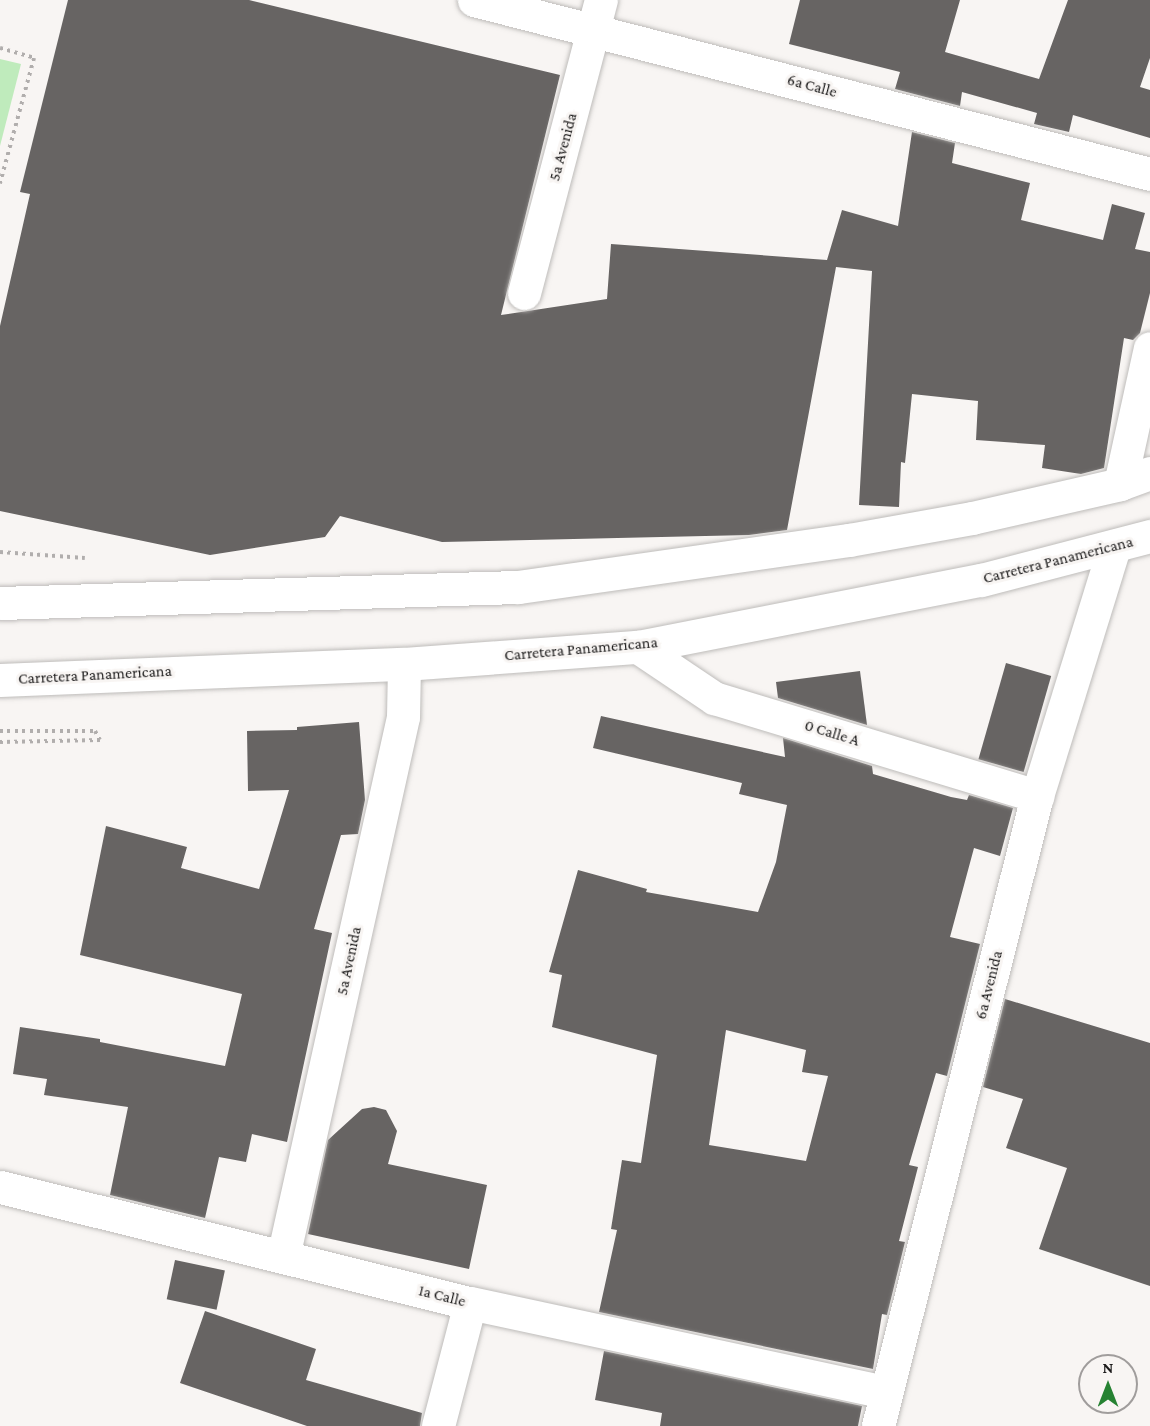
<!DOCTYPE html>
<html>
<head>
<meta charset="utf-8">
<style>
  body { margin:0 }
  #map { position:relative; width:1150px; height:1426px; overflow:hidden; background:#f8f5f3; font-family:"Crimson Pro",serif }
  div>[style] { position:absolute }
  .green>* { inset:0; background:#bfebbc }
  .building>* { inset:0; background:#676463; transform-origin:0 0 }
  .path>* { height:4px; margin-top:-2px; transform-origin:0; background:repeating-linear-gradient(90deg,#b1aead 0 3px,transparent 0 7.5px) }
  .roads { filter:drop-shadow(0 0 2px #bebcba) drop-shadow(0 0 2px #bebcba) }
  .minor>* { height:33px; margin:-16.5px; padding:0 16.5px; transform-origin:16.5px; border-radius:16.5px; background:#fff }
  .highway>* { height:33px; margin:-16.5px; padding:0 16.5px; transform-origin:16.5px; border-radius:16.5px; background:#fff }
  span { translate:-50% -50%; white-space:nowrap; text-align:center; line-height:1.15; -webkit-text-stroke:6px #f8f5f3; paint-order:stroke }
  .street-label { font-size:16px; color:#1b1a1a }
  .north { position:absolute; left:1078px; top:1354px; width:60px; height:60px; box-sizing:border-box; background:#f8f5f3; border:2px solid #a09d9c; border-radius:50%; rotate:0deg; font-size:16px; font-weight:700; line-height:24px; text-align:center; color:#1b1a1a }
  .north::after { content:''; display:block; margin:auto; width:21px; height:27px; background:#268232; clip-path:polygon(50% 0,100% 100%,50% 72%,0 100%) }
</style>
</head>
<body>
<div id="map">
  <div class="green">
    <i style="clip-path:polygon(0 59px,21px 64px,0 146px)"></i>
  </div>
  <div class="building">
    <i style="clip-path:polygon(68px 0,249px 0,560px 75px,501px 315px,607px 299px,611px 244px,827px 260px,842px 210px,898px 226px,912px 132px,955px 143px,952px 163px,1030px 183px,1021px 220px,1103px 240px,1112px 204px,1145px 213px,1135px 249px,1150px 252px,1150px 293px,1140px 333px,1133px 340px,1124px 338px,1104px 468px,1081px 474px,1042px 468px,1045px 445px,976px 440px,978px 401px,912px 394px,905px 463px,901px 462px,899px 507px,859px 505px,872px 271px,836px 267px,787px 530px,749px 535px,442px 542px,340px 516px,325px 537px,210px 555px,0 511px,0 326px,30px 194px,20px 192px)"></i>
    <i style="clip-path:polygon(800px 0,960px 0,945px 52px,1039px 79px,1068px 0,1150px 0,1150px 58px,1140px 87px,1150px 90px,1150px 138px,1073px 115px,1069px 132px,1034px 124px,1037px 113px,962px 92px,960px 106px,895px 89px,900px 72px,789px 44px)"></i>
    <i style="left:1006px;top:663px;width:47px;height:100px;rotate:16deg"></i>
    <i style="clip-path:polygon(860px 671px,867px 725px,778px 698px,776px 682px)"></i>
    <i style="clip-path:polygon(evenodd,601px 716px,785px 757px,783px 738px,872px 766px,873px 774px,951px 797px,967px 800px,969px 795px,1013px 808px,1000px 856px,974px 848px,950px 937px,980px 944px,947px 1076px,936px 1073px,909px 1165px,918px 1167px,899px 1241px,905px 1242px,887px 1315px,882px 1314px,873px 1369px,599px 1312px,617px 1230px,611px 1229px,622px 1160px,641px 1163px,657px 1055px,552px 1027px,562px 975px,549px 972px,578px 870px,647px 889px,646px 892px,758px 912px,776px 862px,787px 805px,739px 794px,742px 783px,593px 748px,601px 716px,726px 1030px,806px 1050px,802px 1072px,828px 1076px,806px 1161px,709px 1145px,726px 1030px)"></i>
    <i style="clip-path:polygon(359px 722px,365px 800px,358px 834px,341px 835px,314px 929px,332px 933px,287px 1142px,252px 1134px,246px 1162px,219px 1157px,205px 1218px,110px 1195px,128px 1107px,44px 1095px,47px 1079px,13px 1074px,20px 1027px,100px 1039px,100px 1042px,225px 1066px,242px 994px,80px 955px,106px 826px,187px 847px,181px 868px,259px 889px,289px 790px,248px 791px,247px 731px,297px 730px,297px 727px)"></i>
    <i style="clip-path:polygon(1005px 999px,1150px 1043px,1150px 1286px,1039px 1249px,1067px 1168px,1006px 1148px,1023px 1099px,983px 1087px)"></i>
    <i style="clip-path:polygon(374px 1107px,386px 1110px,397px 1131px,388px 1164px,487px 1185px,469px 1269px,308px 1234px,328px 1140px,362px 1109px)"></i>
    <i style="left:175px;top:1260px;width:51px;height:40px;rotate:12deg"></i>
    <i style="clip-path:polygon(205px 1311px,316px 1349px,306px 1380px,422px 1413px,420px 1426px,307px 1426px,180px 1383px)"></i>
    <i style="clip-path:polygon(604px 1351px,862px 1406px,858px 1426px,660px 1426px,662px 1413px,595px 1400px)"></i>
  </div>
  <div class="path">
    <i style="left:0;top:48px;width:35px;rotate:16deg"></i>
    <i style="left:34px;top:58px;width:130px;rotate:105.2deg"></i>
    <i style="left:0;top:552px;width:85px;rotate:4deg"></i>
    <i style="left:0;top:731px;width:95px"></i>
    <i style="left:95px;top:731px;width:10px;rotate:61deg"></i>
    <i style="left:100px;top:740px;width:100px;rotate:178.9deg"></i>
  </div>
  <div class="roads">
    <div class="minor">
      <i style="left:474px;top:0;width:698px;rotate:14.43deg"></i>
      <i style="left:524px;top:293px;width:303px;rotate:-75.3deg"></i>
      <i style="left:1120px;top:484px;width:139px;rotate:-77.6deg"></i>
      <i style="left:638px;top:647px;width:92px;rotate:33.9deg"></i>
      <i style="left:714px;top:698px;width:338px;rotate:16.9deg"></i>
      <i style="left:0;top:1187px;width:484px;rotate:13.9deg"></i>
      <i style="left:470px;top:1303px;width:425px;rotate:12.1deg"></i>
      <i style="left:283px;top:1257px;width:553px;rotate:-77.47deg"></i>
      <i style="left:403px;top:717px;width:53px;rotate:-88.9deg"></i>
      <i style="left:438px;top:1426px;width:127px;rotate:-75.4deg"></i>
      <i style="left:878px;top:1426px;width:650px;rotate:-75.84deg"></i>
      <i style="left:1037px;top:796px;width:260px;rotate:-72.8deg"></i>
    </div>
    <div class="highway">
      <i style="left:0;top:603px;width:518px;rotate:-1.77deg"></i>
      <i style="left:518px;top:587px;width:334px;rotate:-8.1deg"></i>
      <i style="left:849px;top:540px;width:125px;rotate:-10.1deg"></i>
      <i style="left:972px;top:518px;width:152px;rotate:-12.9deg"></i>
      <i style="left:1120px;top:484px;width:32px;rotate:-20deg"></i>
      <i style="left:0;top:680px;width:404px;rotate:-2.3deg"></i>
      <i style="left:404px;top:664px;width:235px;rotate:-4.2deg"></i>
      <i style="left:638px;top:647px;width:349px;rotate:-11.1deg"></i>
      <i style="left:981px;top:580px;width:175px;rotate:-14.6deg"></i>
    </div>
  </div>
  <div class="street-label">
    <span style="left:812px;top:86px;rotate:15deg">6a Calle</span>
    <span style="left:563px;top:147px;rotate:-75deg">5a Avenida</span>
    <span style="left:1058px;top:560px;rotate:-14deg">Carretera Panamericana</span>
    <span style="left:581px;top:649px;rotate:-5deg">Carretera Panamericana</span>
    <span style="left:95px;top:675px;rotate:-3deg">Carretera Panamericana</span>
    <span style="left:832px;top:733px;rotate:17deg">0 Calle A</span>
    <span style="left:349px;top:961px;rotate:-78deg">5a Avenida</span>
    <span style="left:989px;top:985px;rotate:-76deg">6a Avenida</span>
    <span style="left:442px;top:1296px;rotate:14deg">1a Calle</span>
  </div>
  <div class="north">N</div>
</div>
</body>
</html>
